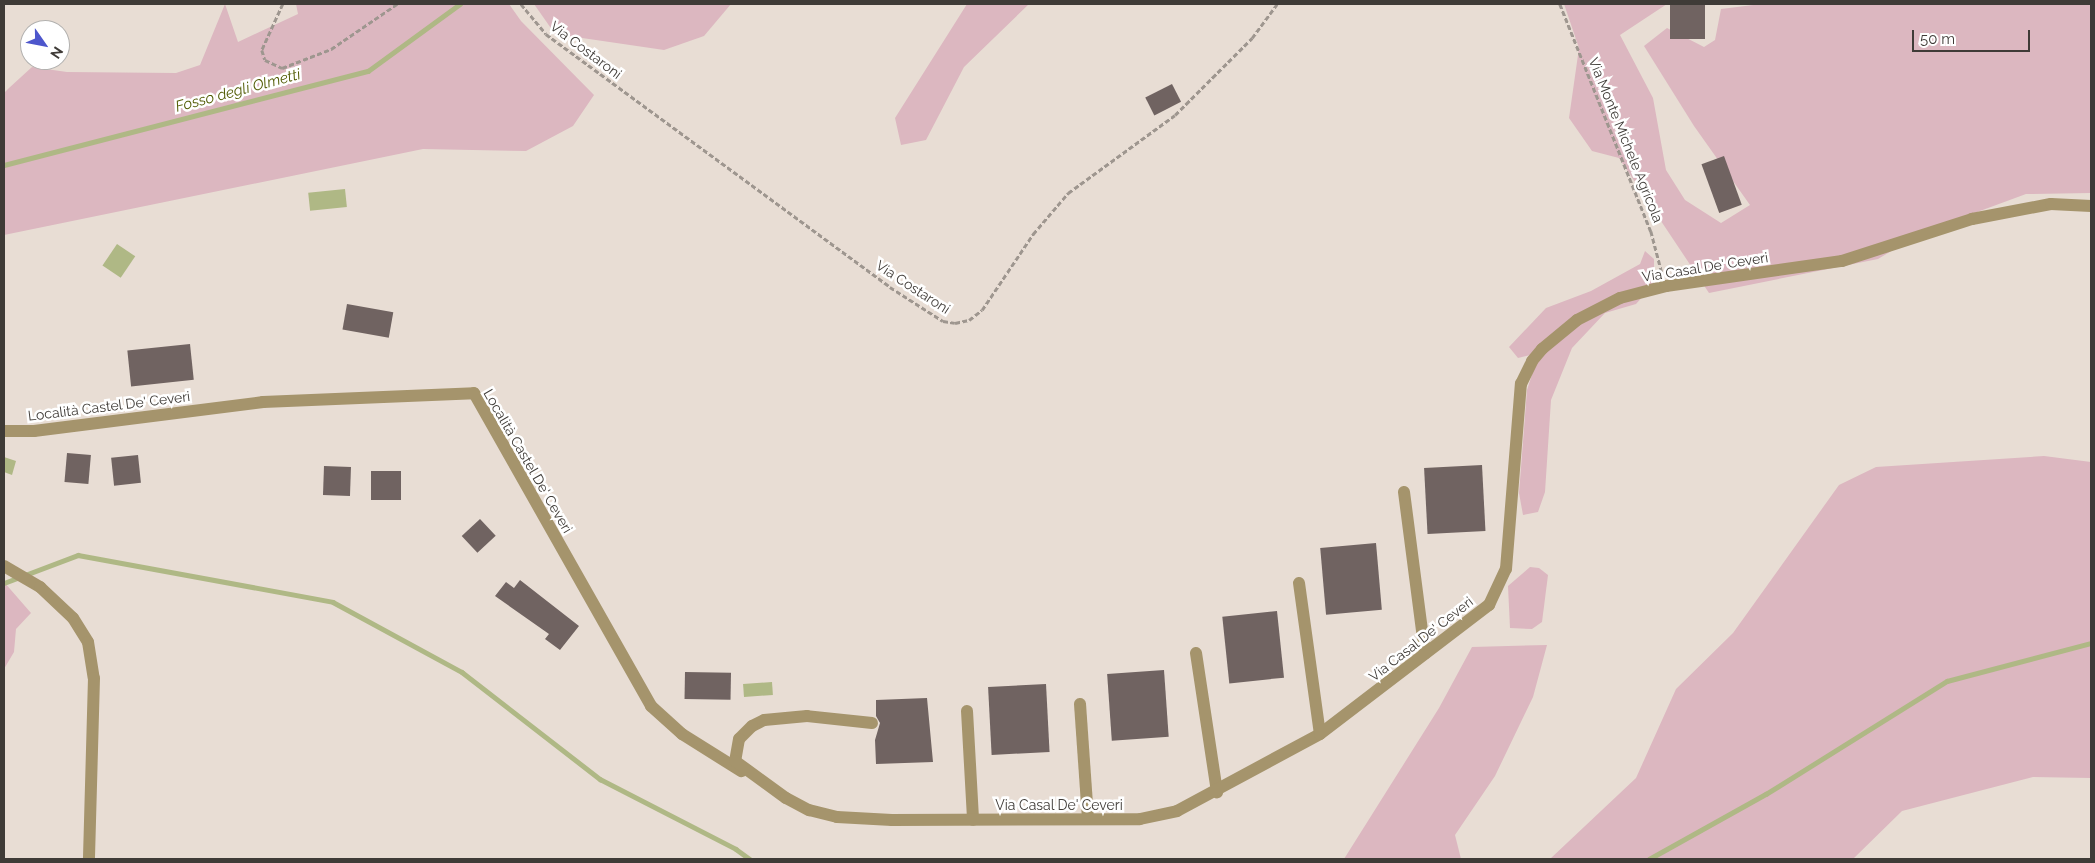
<!DOCTYPE html>
<html>
<head>
<meta charset="utf-8">
<style>
  body { margin:0 }
  #map { position:relative; width:2095px; height:863px; overflow:hidden; background:#e8ddd4; font-family:Raleway,sans-serif }
  div>[style] { position:absolute }
  .green>* { inset:0; background:#dcb7c0 }
  .water>* { inset:0; background:#afb885; transform-origin:0 0 }
  .stream>* { height:4.5px; margin:-2.25px; padding:0 2.25px; transform-origin:2.25px; border-radius:2.25px; background:#afb885 }
  .building>* { inset:0; background:#706361; transform-origin:0 0 }
  .path>* { height:2.5px; margin-top:-1.25px; transform-origin:0; background:repeating-linear-gradient(90deg,#9e968f 0 5px,transparent 0 7.5px) }
  .minor>* { height:12px; margin:-6px; padding:0 6px; transform-origin:6px; border-radius:6px; background:#a5946c }
  span { translate:-50% -50%; white-space:nowrap; text-align:center; line-height:1.15; -webkit-text-stroke:5px #fff; paint-order:stroke }
  .street-label { font-size:14px; color:#3f3b37 }
  .water-label { font-size:15px; color:#515b03; font-style:italic }
  .frame { position:absolute; inset:0; border:5px solid #3f3b37; pointer-events:none }
  .north { position:absolute; left:20px; top:20px; width:50px; height:50px; box-sizing:border-box; background:#fff; border:1px solid #b2b1af; border-radius:50%; rotate:123deg; font-size:14px; font-weight:700; line-height:20px; text-align:center; color:#3f3b37 }
  .north::after { content:''; display:block; margin:auto; width:18px; height:22px; background:#4d56cc; clip-path:polygon(50% 0,100% 100%,50% 72%,0 100%) }
  .scale { position:absolute; left:1912px; top:30px; width:118px; height:22px; box-sizing:border-box; border:2px solid #3f3b37; border-top:0; padding-left:6px; font-size:15px; line-height:18px; white-space:nowrap; color:#3f3b37; -webkit-text-stroke:4px #fff; paint-order:stroke }
</style>
</head>
<body>
<div id="map">
  <div class="green">
    <i style="clip-path:polygon(225px 4px,238px 42px,298px 14px,296px 4px,509px 4px,521px 21px,594px 95px,573px 126px,526px 151px,423px 149px,4px 235px,4px 93px,9px 88px,32px 67px,67px 72px,176px 73px,200px 65px)"></i>
    <i style="clip-path:polygon(534px 4px,731px 4px,704px 36px,664px 50px,555px 34px)"></i>
    <i style="clip-path:polygon(967px 4px,1029px 4px,964px 67px,926px 140px,901px 145px,895px 118px)"></i>
    <i style="clip-path:polygon(1564px 4px,1667px 4px,1620px 35px,1653px 98px,1666px 170px,1685px 200px,1721px 223px,1750px 205px,1694px 126px,1644px 46px,1667px 28px,1704px 47px,1715px 40px,1721px 9px,1761px 4px,2091px 4px,2091px 193px,2026px 194px,1923px 232px,1878px 259px,1709px 293px,1619px 158px,1592px 151px,1569px 118px,1579px 48px)"></i>
    <i style="clip-path:polygon(1645px 251px,1654px 259px,1654px 284px,1636px 304px,1605px 313px,1572px 348px,1551px 400px,1545px 492px,1538px 512px,1523px 515px,1519px 493px,1527px 390px,1539px 353px,1518px 358px,1509px 347px,1546px 308px,1591px 291px,1640px 264px)"></i>
    <i style="clip-path:polygon(2044px 456px,2091px 462px,2091px 778px,2033px 777px,1902px 811px,1853px 859px,1550px 859px,1636px 778px,1676px 689px,1733px 633px,1839px 485px,1876px 467px)"></i>
    <i style="clip-path:polygon(1530px 567px,1539px 568px,1548px 575px,1542px 622px,1532px 629px,1510px 628px,1508px 586px)"></i>
    <i style="clip-path:polygon(4px 582px,31px 613px,16px 629px,14px 652px,4px 669px)"></i>
    <i style="clip-path:polygon(1547px 645px,1533px 697px,1495px 776px,1455px 835px,1461px 859px,1344px 859px,1439px 708px,1472px 647px)"></i>
  </div>
  <div class="water">
    <i style="left:345px;top:189px;width:18px;height:37px;rotate:84deg"></i>
    <i style="left:117px;top:244px;width:22px;height:26px;rotate:34deg"></i>
    <i style="clip-path:polygon(4px 457px,16px 461px,12px 475px,4px 472px)"></i>
    <i style="left:772px;top:682px;width:13px;height:29px;rotate:86deg"></i>
  </div>
  <div class="stream">
    <i style="left:4px;top:165px;width:376px;rotate:-14.5deg"></i>
    <i style="left:368px;top:71px;width:114px;rotate:-36.1deg"></i>
    <i style="left:4px;top:583px;width:79px;rotate:-20.7deg"></i>
    <i style="left:78px;top:555px;width:259px;rotate:10.4deg"></i>
    <i style="left:333px;top:602px;width:147px;rotate:28.5deg"></i>
    <i style="left:462px;top:672px;width:175px;rotate:37.8deg"></i>
    <i style="left:600px;top:779px;width:153px;rotate:27.2deg"></i>
    <i style="left:736px;top:849px;width:17px;rotate:36deg"></i>
    <i style="left:1649px;top:859px;width:134px;rotate:-29.1deg"></i>
    <i style="left:1766px;top:794px;width:213px;rotate:-32deg"></i>
    <i style="left:1947px;top:681px;width:149px;rotate:-14.8deg"></i>
  </div>
  <div class="building">
    <i style="left:1670px;top:4px;width:35px;height:35px"></i>
    <i style="left:1172px;top:84px;width:20px;height:30px;rotate:63deg"></i>
    <i style="left:1724px;top:156px;width:52px;height:24px;rotate:70deg"></i>
    <i style="left:347px;top:304px;width:47px;height:26px;rotate:10deg"></i>
    <i style="left:190px;top:344px;width:36px;height:63px;rotate:84deg"></i>
    <i style="left:67px;top:453px;width:24px;height:29px;rotate:5deg"></i>
    <i style="left:138px;top:455px;width:28px;height:27px;rotate:84deg"></i>
    <i style="left:1482px;top:465px;width:66px;height:58px;rotate:87deg"></i>
    <i style="left:324px;top:466px;width:27px;height:29px;rotate:2deg"></i>
    <i style="left:371px;top:471px;width:30px;height:29px"></i>
    <i style="left:480px;top:519px;width:23px;height:25px;rotate:47deg"></i>
    <i style="left:1376px;top:543px;width:67px;height:56px;rotate:85deg"></i>
    <i style="clip-path:polygon(520px 580px,579px 626px,560px 650px,545px 639px,549px 634px,495px 596px,506px 582px,514px 588px)"></i>
    <i style="left:1277px;top:611px;width:67px;height:55px;rotate:84deg"></i>
    <i style="left:1164px;top:670px;width:67px;height:57px;rotate:86deg"></i>
    <i style="left:685px;top:672px;width:46px;height:27px;rotate:1deg"></i>
    <i style="left:1046px;top:684px;width:68px;height:58px;rotate:87deg"></i>
    <i style="clip-path:polygon(927px 698px,933px 762px,876px 764px,875px 740px,880px 723px,876px 716px,876px 700px)"></i>
  </div>
  <div class="path">
    <i style="left:283px;top:4px;width:51px;rotate:114.5deg"></i>
    <i style="left:262px;top:50px;width:10px;rotate:73deg"></i>
    <i style="left:265px;top:60px;width:19px;rotate:25deg"></i>
    <i style="left:282px;top:68px;width:53px;rotate:-21.2deg"></i>
    <i style="left:331px;top:49px;width:80px;rotate:-34.3deg"></i>
    <i style="left:521px;top:4px;width:39px;rotate:50deg"></i>
    <i style="left:546px;top:34px;width:427px;rotate:36.3deg"></i>
    <i style="left:890px;top:287px;width:63px;rotate:32.7deg"></i>
    <i style="left:943px;top:321px;width:12px;rotate:9deg"></i>
    <i style="left:955px;top:323px;width:14px;rotate:-12deg"></i>
    <i style="left:969px;top:320px;width:16px;rotate:-38deg"></i>
    <i style="left:982px;top:310px;width:92px;rotate:-56.1deg"></i>
    <i style="left:1033px;top:234px;width:54px;rotate:-49.5deg"></i>
    <i style="left:1068px;top:193px;width:132px;rotate:-36.1deg"></i>
    <i style="left:1175px;top:115px;width:109px;rotate:-45deg"></i>
    <i style="left:1252px;top:38px;width:42px;rotate:-53.7deg"></i>
    <i style="left:1560px;top:4px;width:245px;rotate:68.2deg"></i>
    <i style="left:1651px;top:231px;width:43px;rotate:75.3deg"></i>
  </div>
  <div class="minor">
    <i style="left:4px;top:431px;width:30px"></i>
    <i style="left:34px;top:431px;width:231px;rotate:-7.2deg"></i>
    <i style="left:263px;top:402px;width:211px;rotate:-2.4deg"></i>
    <i style="left:474px;top:393px;width:360px;rotate:60.5deg"></i>
    <i style="left:651px;top:706px;width:42px;rotate:42.1deg"></i>
    <i style="left:682px;top:734px;width:70px;rotate:32.1deg"></i>
    <i style="left:1404px;top:492px;width:163px;rotate:82.6deg"></i>
    <i style="left:4px;top:566px;width:42px;rotate:30.3deg"></i>
    <i style="left:40px;top:587px;width:45px;rotate:43.2deg"></i>
    <i style="left:73px;top:618px;width:28px;rotate:58deg"></i>
    <i style="left:88px;top:642px;width:36px;rotate:81deg"></i>
    <i style="left:94px;top:678px;width:181px;rotate:91.6deg"></i>
    <i style="left:1299px;top:583px;width:152px;rotate:82.1deg"></i>
    <i style="left:1196px;top:653px;width:141px;rotate:81.4deg"></i>
    <i style="left:1080px;top:704px;width:115px;rotate:86deg"></i>
    <i style="left:967px;top:711px;width:109px;rotate:86.8deg"></i>
    <i style="left:872px;top:723px;width:65px;rotate:-173.9deg"></i>
    <i style="left:807px;top:716px;width:43px;rotate:174.7deg"></i>
    <i style="left:764px;top:720px;width:13px;rotate:153deg"></i>
    <i style="left:752px;top:726px;width:18px;rotate:135deg"></i>
    <i style="left:739px;top:739px;width:22px;rotate:100deg"></i>
    <i style="left:735px;top:761px;width:63px;rotate:36deg"></i>
    <i style="left:786px;top:798px;width:26px;rotate:28deg"></i>
    <i style="left:809px;top:810px;width:29px;rotate:14deg"></i>
    <i style="left:837px;top:817px;width:55px;rotate:3.1deg"></i>
    <i style="left:892px;top:820px;width:248px;rotate:-0.2deg"></i>
    <i style="left:1140px;top:819px;width:38px;rotate:-12deg"></i>
    <i style="left:1177px;top:811px;width:162px;rotate:-28.3deg"></i>
    <i style="left:1320px;top:734px;width:213px;rotate:-37.4deg"></i>
    <i style="left:1489px;top:605px;width:40px;rotate:-65deg"></i>
    <i style="left:1506px;top:569px;width:186px;rotate:-85.4deg"></i>
    <i style="left:1521px;top:384px;width:25px;rotate:-64deg"></i>
    <i style="left:1532px;top:361px;width:16px;rotate:-50deg"></i>
    <i style="left:1542px;top:349px;width:45px;rotate:-39.6deg"></i>
    <i style="left:1577px;top:320px;width:48px;rotate:-27.1deg"></i>
    <i style="left:1620px;top:298px;width:48px;rotate:-14.6deg"></i>
    <i style="left:1666px;top:286px;width:178px;rotate:-8.1deg"></i>
    <i style="left:1842px;top:261px;width:137px;rotate:-17.9deg"></i>
    <i style="left:1972px;top:219px;width:80px;rotate:-10.8deg"></i>
    <i style="left:2051px;top:204px;width:40px;rotate:2.9deg"></i>
  </div>
  <div class="street-label">
    <span style="left:586px;top:50px;rotate:37deg">Via Costaroni</span>
    <span style="left:1626px;top:140px;rotate:68deg">Via Monte Michele Agricola</span>
    <span style="left:1705px;top:267px;rotate:-9deg">Via Casal De' Ceveri</span>
    <span style="left:913px;top:287px;rotate:33deg">Via Costaroni</span>
    <span style="left:109px;top:406px;rotate:-7deg">Località Castel De' Ceveri</span>
    <span style="left:528px;top:461px;rotate:60deg">Località Castel De' Ceveri</span>
    <span style="left:1421px;top:639px;rotate:-38deg">Via Casal De' Ceveri</span>
    <span style="left:1059px;top:805px">Via Casal De' Ceveri</span>
  </div>
  <div class="water-label">
    <span style="left:238px;top:91px;rotate:-15deg">Fosso degli Olmetti</span>
  </div>
  <div class="frame"></div>
  <div class="north">N</div>
  <div class="scale">50 m</div>
</div>
</body>
</html>
